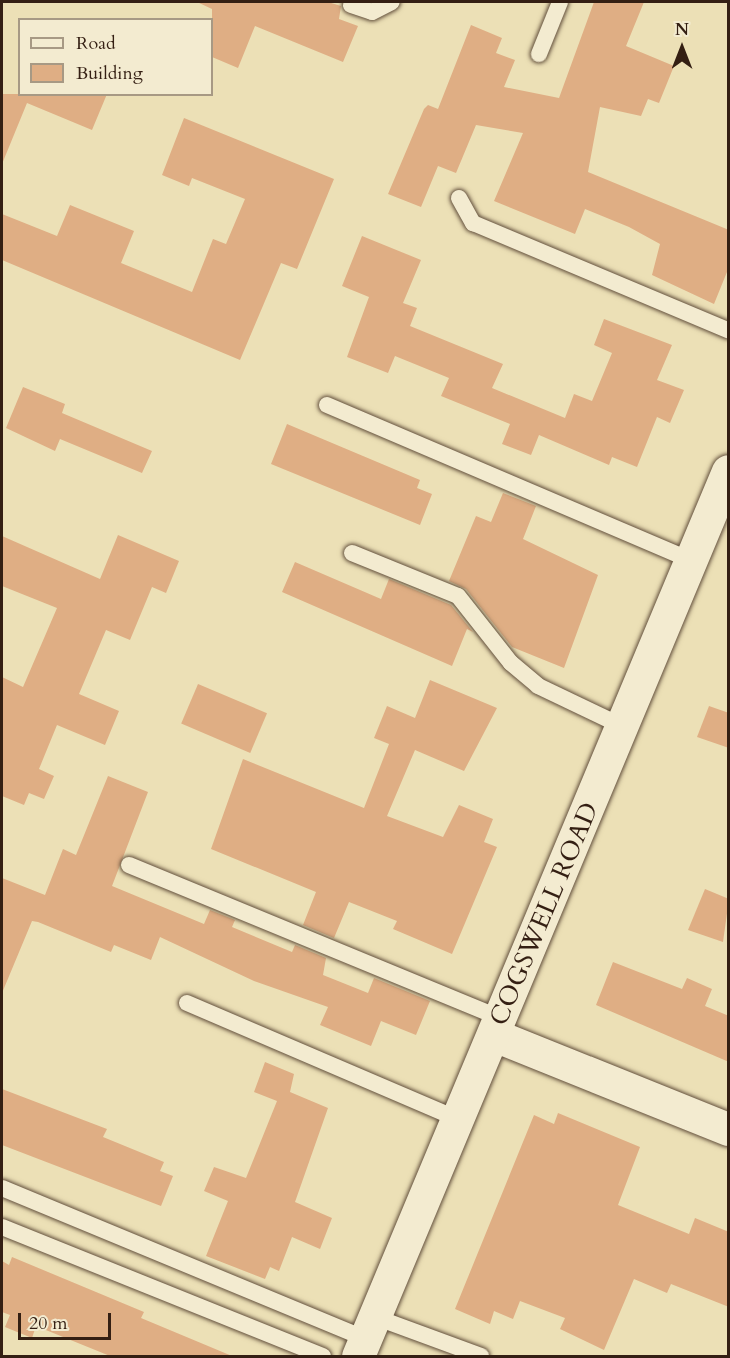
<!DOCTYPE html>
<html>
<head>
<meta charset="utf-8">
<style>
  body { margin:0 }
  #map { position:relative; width:730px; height:1358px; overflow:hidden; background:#ece0b6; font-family:Cardo,serif }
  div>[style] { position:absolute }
  .building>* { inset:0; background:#dfae84; transform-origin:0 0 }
  .roads { filter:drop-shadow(0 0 2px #624f3c) drop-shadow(0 0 2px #624f3c) }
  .lane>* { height:16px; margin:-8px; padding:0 8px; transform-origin:8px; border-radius:8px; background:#f3ebd0 }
  .street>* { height:33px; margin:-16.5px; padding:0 16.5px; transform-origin:16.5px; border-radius:16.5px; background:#f3ebd0 }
  .secondary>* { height:33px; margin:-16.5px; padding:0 16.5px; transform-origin:16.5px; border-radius:16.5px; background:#f3ebd0 }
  span { translate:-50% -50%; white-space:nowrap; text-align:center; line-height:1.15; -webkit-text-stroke:4.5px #f3ebd0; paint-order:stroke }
  .street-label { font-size:26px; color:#341f13 }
  .frame { position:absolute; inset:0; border:3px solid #341f13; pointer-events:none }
  .legend { position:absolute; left:18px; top:18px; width:195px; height:78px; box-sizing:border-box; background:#f3ebd0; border:2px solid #a79984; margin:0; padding:8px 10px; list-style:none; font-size:18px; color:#341f13 }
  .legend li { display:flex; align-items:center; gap:12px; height:30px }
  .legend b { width:30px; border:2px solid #a79984 }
  .north { position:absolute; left:652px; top:18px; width:60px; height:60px; -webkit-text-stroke:4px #f3ebd0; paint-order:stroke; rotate:0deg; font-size:16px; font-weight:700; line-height:24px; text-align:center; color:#341f13 }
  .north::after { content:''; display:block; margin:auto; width:21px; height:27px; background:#341f13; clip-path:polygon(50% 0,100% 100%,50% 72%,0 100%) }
  .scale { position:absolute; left:18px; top:1313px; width:93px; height:27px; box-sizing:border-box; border:3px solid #341f13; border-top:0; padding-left:8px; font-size:18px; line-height:21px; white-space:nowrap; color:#341f13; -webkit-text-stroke:4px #f3ebd0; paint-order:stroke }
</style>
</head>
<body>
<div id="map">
  <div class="building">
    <i style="clip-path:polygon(197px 2px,328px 2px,341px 6px,339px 19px,358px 26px,343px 62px,255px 26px,238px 68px,212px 57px,212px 9px)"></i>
    <i style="clip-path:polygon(594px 2px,644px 2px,626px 46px,674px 66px,659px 103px,648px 99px,641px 116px,600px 107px,588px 172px,729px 230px,729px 267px,714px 304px,652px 275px,660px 244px,629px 227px,585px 209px,575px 234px,494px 201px,523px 133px,476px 125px,456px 173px,438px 166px,421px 207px,388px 194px,424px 109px,428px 105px,438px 109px,471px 25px,502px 38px,496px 53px,515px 60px,504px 87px,559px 98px)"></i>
    <i style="clip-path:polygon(2px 94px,107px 94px,92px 130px,27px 103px,2px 164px)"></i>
    <i style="clip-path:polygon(184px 118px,334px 179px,297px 269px,281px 263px,240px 360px,2px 260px,2px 214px,57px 236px,70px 205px,134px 231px,121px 263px,192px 292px,213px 239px,226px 244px,245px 199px,192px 178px,189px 186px,162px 175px)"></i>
    <i style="clip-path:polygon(362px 236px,421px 260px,403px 303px,417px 308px,410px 326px,503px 364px,492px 388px,565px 418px,574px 394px,592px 401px,612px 353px,594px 345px,604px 319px,672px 345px,657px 380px,684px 390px,670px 423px,657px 417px,637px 467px,612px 457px,609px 465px,539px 435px,531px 455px,502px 444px,510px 424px,441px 396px,449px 378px,395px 356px,388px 373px,347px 357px,369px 297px,342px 286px)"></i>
    <i style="clip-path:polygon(23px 387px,65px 404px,62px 413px,152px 451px,142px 473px,60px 439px,55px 451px,6px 428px)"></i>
    <i style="clip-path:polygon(287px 424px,420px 480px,417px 488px,432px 494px,420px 525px,271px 464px)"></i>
    <i style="clip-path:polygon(503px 493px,536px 506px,523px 539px,598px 575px,564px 668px,512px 647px,466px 589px,449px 581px,476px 516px,491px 522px)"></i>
    <i style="clip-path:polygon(118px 535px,179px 561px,166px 593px,152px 587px,130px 640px,106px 630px,79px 694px,119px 711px,105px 745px,57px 725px,39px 769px,54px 776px,44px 799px,29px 793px,24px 805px,2px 796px,2px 677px,23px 687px,57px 608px,2px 586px,2px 536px,100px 579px)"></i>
    <i style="clip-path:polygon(295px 562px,381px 599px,389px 579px,451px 605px,473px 632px,467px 629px,452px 666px,282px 592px)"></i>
    <i style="clip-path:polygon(430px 680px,497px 708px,464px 771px,415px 750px,387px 816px,443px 837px,459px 805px,493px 819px,484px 842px,497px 847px,452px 954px,393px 929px,397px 921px,349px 902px,334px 938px,303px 925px,316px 892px,211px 849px,243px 759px,364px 808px,389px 744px,374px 738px,387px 706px,415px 718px)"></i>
    <i style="left:198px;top:684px;width:75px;height:43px;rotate:23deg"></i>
    <i style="clip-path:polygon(709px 706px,729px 713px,729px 748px,697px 737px)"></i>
    <i style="clip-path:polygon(108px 776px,148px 792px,112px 886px,204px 924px,210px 910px,235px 920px,232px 927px,292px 952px,295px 945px,326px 958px,323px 975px,368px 993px,374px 978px,430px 1001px,416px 1035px,381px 1021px,371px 1046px,320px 1025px,328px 1007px,254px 981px,160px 937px,151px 960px,114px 945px,111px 952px,38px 922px,32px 921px,2px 993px,2px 878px,45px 895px,63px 849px,76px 855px)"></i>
    <i style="clip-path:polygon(705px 889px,729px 899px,723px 942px,688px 930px)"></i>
    <i style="clip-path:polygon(613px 962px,682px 989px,687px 978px,712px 989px,705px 1006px,729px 1016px,729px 1062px,596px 1005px)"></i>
    <i style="clip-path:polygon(265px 1062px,294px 1074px,290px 1092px,328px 1108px,295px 1202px,332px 1218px,320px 1249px,292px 1237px,279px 1271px,270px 1267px,265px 1279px,206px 1256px,228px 1201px,204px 1191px,214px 1167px,246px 1178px,277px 1101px,254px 1092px)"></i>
    <i style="clip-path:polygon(2px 1089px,107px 1129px,103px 1137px,164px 1162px,160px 1171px,173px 1176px,161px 1206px,2px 1145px)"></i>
    <i style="clip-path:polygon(558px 1113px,640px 1147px,618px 1205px,689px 1234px,695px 1218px,729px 1232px,729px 1307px,671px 1284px,667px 1293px,634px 1279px,604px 1350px,560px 1329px,565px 1318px,520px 1301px,513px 1319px,494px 1311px,490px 1324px,455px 1309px,534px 1115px,554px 1124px)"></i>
    <i style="clip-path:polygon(12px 1257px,144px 1312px,141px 1318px,232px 1356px,110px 1356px,36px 1326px,32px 1338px,5px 1327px,10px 1315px,2px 1312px,2px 1261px,9px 1265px)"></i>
  </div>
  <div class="roads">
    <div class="lane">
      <i style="left:351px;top:5px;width:22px;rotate:18deg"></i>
      <i style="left:372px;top:12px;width:22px;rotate:-27deg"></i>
      <i style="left:539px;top:54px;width:56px;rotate:-68deg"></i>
      <i style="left:459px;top:198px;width:29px;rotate:61deg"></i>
      <i style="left:473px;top:223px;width:277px;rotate:22.8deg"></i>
      <i style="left:327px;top:405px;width:396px;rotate:23.1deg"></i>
      <i style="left:352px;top:553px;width:114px;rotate:22.1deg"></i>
      <i style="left:458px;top:596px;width:85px;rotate:51.7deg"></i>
      <i style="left:511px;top:663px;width:35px;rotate:40deg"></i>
      <i style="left:538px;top:686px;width:93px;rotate:25.5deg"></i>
      <i style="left:129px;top:865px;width:402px;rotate:22.4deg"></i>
      <i style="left:187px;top:1003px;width:295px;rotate:23.2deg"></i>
      <i style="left:2px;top:1188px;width:394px;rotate:22.5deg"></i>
      <i style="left:2px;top:1227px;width:346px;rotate:21.9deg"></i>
      <i style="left:375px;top:1317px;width:113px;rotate:20.2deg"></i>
    </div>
    <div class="street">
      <i style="left:494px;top:1035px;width:252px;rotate:21.9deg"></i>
    </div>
    <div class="secondary">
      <i style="left:358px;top:1356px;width:959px;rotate:-67.31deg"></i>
    </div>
  </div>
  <div class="street-label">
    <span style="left:544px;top:914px;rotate:-67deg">COGSWELL ROAD</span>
  </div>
  <div class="frame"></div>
  <ul class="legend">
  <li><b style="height:8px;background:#f3ebd0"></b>Road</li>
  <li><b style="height:16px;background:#dfae84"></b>Building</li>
  </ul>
  <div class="north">N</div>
  <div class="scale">20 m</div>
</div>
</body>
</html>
